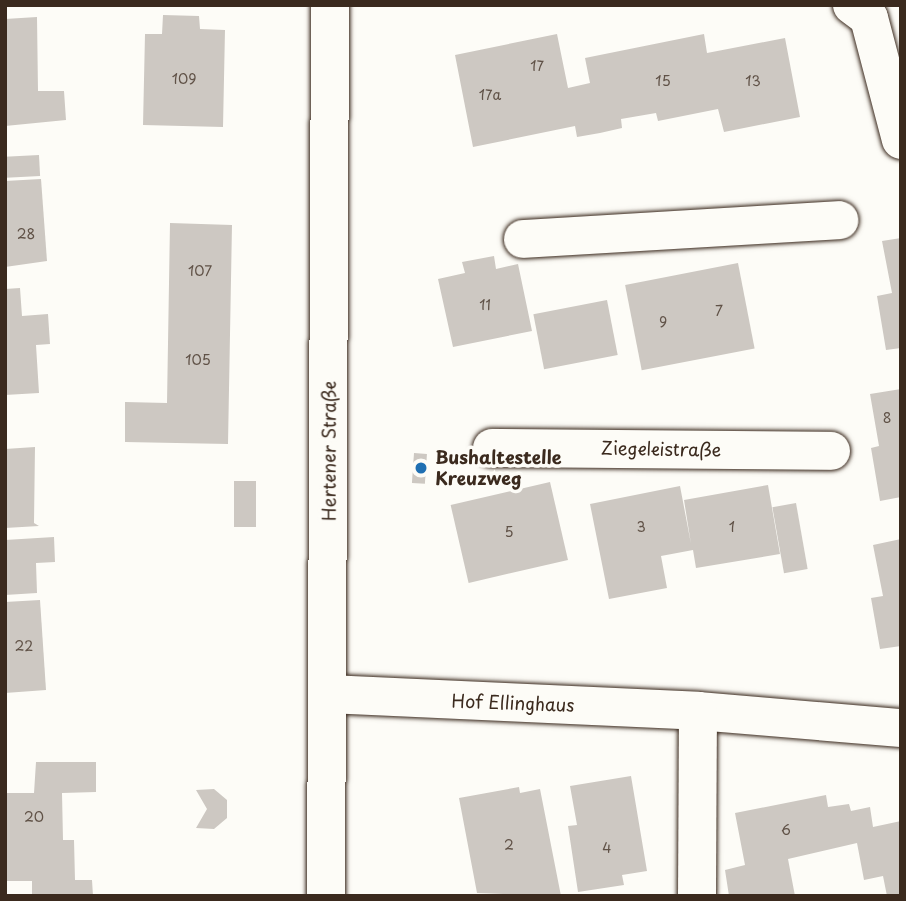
<!DOCTYPE html>
<html>
<head>
<meta charset="utf-8">
<style>
  body { margin:0 }
  #map { position:relative; width:906px; height:901px; overflow:hidden; background:#fdfcf7; font-family:"Playpen Sans",sans-serif }
  div>[style] { position:absolute }
  .building>* { inset:0; background:#cdc8c2; transform-origin:0 0 }
  .roads { filter:drop-shadow(0 0 2px #3b2a1e) drop-shadow(0 0 2px #3b2a1e) }
  .minor>* { height:38px; margin:-19px; padding:0 19px; transform-origin:19px; border-radius:19px; background:#fdfcf7 }
  .secondary>* { height:38px; margin:-19px; padding:0 19px; transform-origin:19px; border-radius:19px; background:#fdfcf7 }
  .dots>* { width:19px; height:19px; translate:-50% -50%; box-sizing:border-box; border:4px solid #fdfcf7; border-radius:50% }
  span { translate:-50% -50%; white-space:nowrap; text-align:center; line-height:1.15; -webkit-text-stroke:7px #fdfcf7; paint-order:stroke }
  .number-label { font-size:14px; color:#605247 }
  .number-label span { -webkit-text-stroke-width:0 }
  .street-label { font-size:18px; color:#3b2a1e }
  .poi-label { font-size:18px; color:#3b2a1e; font-weight:700 }
  .left { translate:0 -50%; text-align:left }
  .frame { position:absolute; inset:0; border:7px solid #3b2a1e; pointer-events:none }
</style>
</head>
<body>
<div id="map">
  <div class="building">
    <i style="clip-path:polygon(163px 15px,199px 16px,200px 29px,225px 30px,223px 127px,143px 125px,145px 34px,162px 34px)"></i>
    <i style="clip-path:polygon(37px 17px,38px 91px,64px 91px,66px 120px,5px 126px,5px 19px)"></i>
    <i style="clip-path:polygon(557px 34px,568px 88px,590px 83px,585px 58px,704px 34px,707px 53px,785px 38px,800px 117px,724px 132px,718px 109px,658px 121px,656px 113px,621px 119px,622px 128px,600px 133px,577px 137px,575px 126px,473px 147px,455px 55px)"></i>
    <i style="left:39px;top:155px;width:21px;height:34px;rotate:87deg"></i>
    <i style="clip-path:polygon(41px 179px,47px 261px,5px 267px,5px 181px)"></i>
    <i style="clip-path:polygon(170px 223px,232px 225px,228px 444px,125px 442px,125px 402px,167px 403px)"></i>
    <i style="clip-path:polygon(901px 238px,901px 348px,886px 350px,877px 296px,892px 293px,882px 241px)"></i>
    <i style="clip-path:polygon(494px 256px,496px 269px,518px 264px,532px 331px,453px 347px,438px 279px,465px 273px,462px 262px)"></i>
    <i style="left:738px;top:263px;width:87px;height:115px;rotate:79deg"></i>
    <i style="clip-path:polygon(20px 288px,22px 316px,48px 314px,50px 344px,36px 345px,39px 393px,5px 395px,5px 289px)"></i>
    <i style="left:607px;top:300px;width:56px;height:75px;rotate:79deg"></i>
    <i style="clip-path:polygon(901px 389px,901px 497px,880px 501px,871px 448px,879px 446px,870px 394px)"></i>
    <i style="clip-path:polygon(35px 447px,34px 523px,39px 526px,5px 528px,5px 449px)"></i>
    <i style="left:414px;top:453px;width:13px;height:30px;rotate:4deg"></i>
    <i style="left:234px;top:481px;width:22px;height:46px"></i>
    <i style="left:550px;top:482px;width:80px;height:102px;rotate:77deg"></i>
    <i style="clip-path:polygon(768px 485px,780px 554px,696px 568px,693px 550px,661px 556px,667px 588px,609px 599px,590px 504px,680px 486px,691px 544px,684px 500px)"></i>
    <i style="left:796px;top:503px;width:67px;height:24px;rotate:80deg"></i>
    <i style="clip-path:polygon(54px 537px,55px 562px,36px 563px,37px 593px,5px 595px,5px 540px)"></i>
    <i style="clip-path:polygon(901px 539px,901px 646px,880px 649px,871px 598px,883px 596px,873px 545px)"></i>
    <i style="clip-path:polygon(40px 600px,46px 690px,5px 693px,5px 602px)"></i>
    <i style="clip-path:polygon(36px 762px,96px 762px,96px 792px,62px 793px,63px 840px,74px 840px,75px 880px,92px 880px,93px 896px,32px 896px,32px 881px,5px 881px,5px 793px,34px 793px)"></i>
    <i style="clip-path:polygon(631px 776px,647px 871px,622px 875px,624px 885px,578px 892px,568px 826px,577px 825px,570px 786px)"></i>
    <i style="clip-path:polygon(519px 787px,520px 793px,540px 789px,561px 896px,477px 893px,459px 798px)"></i>
    <i style="clip-path:polygon(214px 789px,227px 800px,227px 818px,214px 829px,196px 828px,207px 809px,196px 790px)"></i>
    <i style="clip-path:polygon(826px 795px,828px 807px,849px 804px,851px 811px,870px 807px,873px 827px,901px 821px,901px 896px,887px 896px,883px 876px,864px 880px,857px 843px,788px 859px,795px 896px,729px 896px,725px 870px,745px 865px,735px 813px)"></i>
  </div>
  <div class="roads">
    <div class="minor">
      <i style="left:852px;top:5px;width:21px;rotate:37deg"></i>
      <i style="left:869px;top:18px;width:126px;rotate:75.3deg"></i>
      <i style="left:523px;top:239px;width:317px;rotate:-3.4deg"></i>
      <i style="left:492px;top:448px;width:339px;rotate:0.5deg"></i>
      <i style="left:328px;top:694px;width:370px;rotate:2.6deg"></i>
      <i style="left:698px;top:711px;width:204px;rotate:4.8deg"></i>
      <i style="left:697px;top:896px;width:185px;rotate:-89.7deg"></i>
    </div>
    <div class="secondary">
      <i style="left:326px;top:896px;width:891px;rotate:-89.74deg"></i>
    </div>
  </div>
  <div class="dots">
    <i style="left:421px;top:468px;background:#1f6fb2"></i>
  </div>
  <div class="number-label">
    <span style="left:537px;top:66px">17</span>
    <span style="left:184px;top:79px">109</span>
    <span style="left:663px;top:81px">15</span>
    <span style="left:753px;top:81px">13</span>
    <span style="left:490px;top:95px">17a</span>
    <span style="left:26px;top:234px">28</span>
    <span style="left:200px;top:271px">107</span>
    <span style="left:485px;top:305px">11</span>
    <span style="left:719px;top:311px">7</span>
    <span style="left:663px;top:322px">9</span>
    <span style="left:198px;top:360px">105</span>
    <span style="left:887px;top:418px">8</span>
    <span style="left:641px;top:527px">3</span>
    <span style="left:732px;top:527px">1</span>
    <span style="left:509px;top:532px">5</span>
    <span style="left:24px;top:646px">22</span>
    <span style="left:34px;top:817px">20</span>
    <span style="left:786px;top:830px">6</span>
    <span style="left:509px;top:845px">2</span>
    <span style="left:607px;top:848px">4</span>
  </div>
  <div class="street-label">
    <span style="left:661px;top:449px;rotate:1deg">Ziegeleistraße</span>
    <span style="left:329px;top:451px;rotate:-90deg">Hertener Straße</span>
    <span style="left:513px;top:703px;rotate:2deg">Hof Ellinghaus</span>
  </div>
  <div class="poi-label">
    <span class="left" style="left:435px;top:468px">Bushaltestelle<br>Kreuzweg</span>
  </div>
  <div class="frame"></div>
</div>
</body>
</html>
